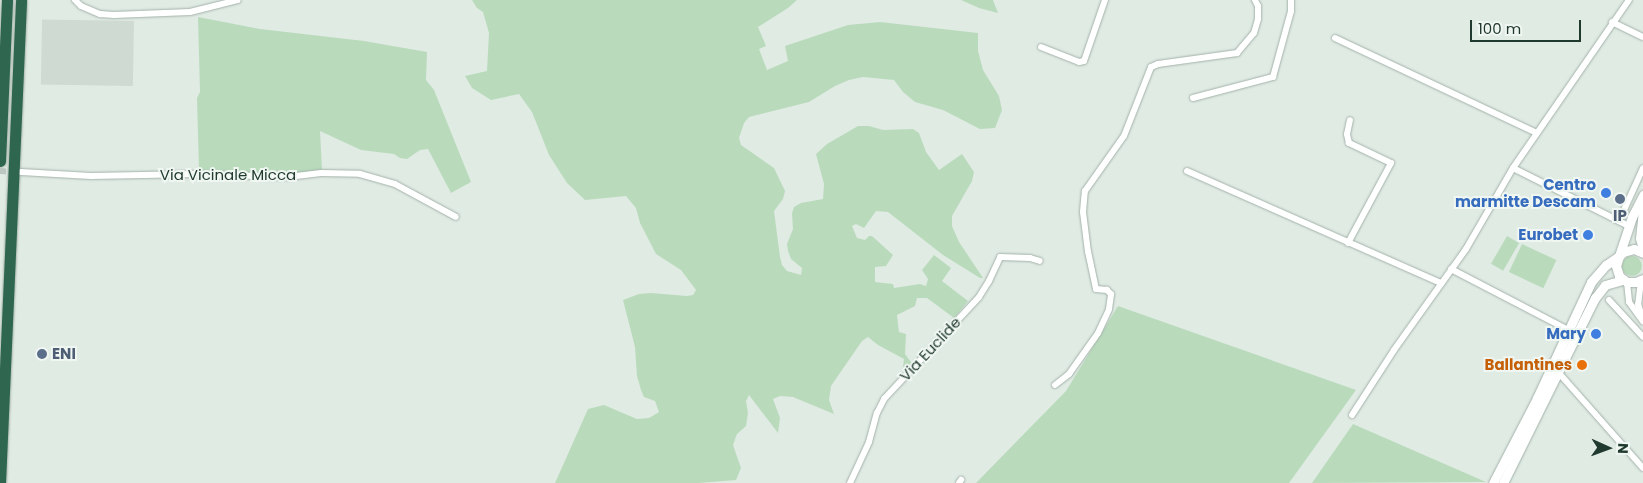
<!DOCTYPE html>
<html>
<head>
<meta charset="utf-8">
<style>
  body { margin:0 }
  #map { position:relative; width:1643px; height:483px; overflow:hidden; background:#e0ebe4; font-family:Poppins,sans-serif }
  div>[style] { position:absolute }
  .built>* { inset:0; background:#cedad2; transform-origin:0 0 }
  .green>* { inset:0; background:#b9dbbc; transform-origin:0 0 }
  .round { border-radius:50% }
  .minor-tunnel>* { height:6px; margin-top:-3px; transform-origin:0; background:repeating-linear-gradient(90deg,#bac8c0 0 6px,transparent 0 9px) }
  .roads { filter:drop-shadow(0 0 1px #a3b2aa) drop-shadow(0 0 1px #a3b2aa) }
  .minor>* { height:6px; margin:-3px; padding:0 3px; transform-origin:3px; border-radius:3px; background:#fff }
  .secondary>* { height:9px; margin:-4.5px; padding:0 4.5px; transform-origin:4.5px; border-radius:4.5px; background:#fff }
  .motorway>* { height:11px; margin:-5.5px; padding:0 5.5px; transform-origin:5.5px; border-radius:5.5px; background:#2e664f }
  .dots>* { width:14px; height:14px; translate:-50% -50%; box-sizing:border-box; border:2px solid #f0f7f2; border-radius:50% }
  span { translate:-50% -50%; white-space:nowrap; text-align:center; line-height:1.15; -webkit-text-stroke:4px #f0f7f2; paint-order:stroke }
  .street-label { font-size:15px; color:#213a2f }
  .shop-label { font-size:15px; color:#366cbe; font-weight:700 }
  .right { translate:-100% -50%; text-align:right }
  .service-label { font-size:15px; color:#4e5e75; font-weight:700 }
  .left { translate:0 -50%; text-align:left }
  .food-label { font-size:15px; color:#c56008; font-weight:700 }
  .north { position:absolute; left:1583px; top:423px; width:50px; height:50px; -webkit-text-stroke:4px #f0f7f2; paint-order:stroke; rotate:92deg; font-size:14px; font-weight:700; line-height:20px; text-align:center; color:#213a2f }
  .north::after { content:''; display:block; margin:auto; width:18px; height:22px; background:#213a2f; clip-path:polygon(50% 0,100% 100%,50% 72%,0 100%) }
  .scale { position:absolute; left:1470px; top:20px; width:111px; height:22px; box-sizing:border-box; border:2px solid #213a2f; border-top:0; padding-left:6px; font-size:15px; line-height:18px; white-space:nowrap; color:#213a2f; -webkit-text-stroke:4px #f0f7f2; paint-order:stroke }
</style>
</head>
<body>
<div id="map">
  <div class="built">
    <i style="left:134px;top:21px;width:65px;height:92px;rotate:91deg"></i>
  </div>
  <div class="green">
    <i style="clip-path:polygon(472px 0,797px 0,788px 8px,758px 27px,766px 46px,759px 49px,767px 70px,788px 61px,785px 46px,848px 25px,880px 22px,978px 33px,978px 51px,983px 70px,999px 96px,1002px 110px,995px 128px,980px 129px,943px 110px,915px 102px,903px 92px,894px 80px,863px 77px,849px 80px,835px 86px,809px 102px,749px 117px,744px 123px,739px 138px,741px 145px,774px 168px,785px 191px,783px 199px,774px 211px,780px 257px,782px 265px,787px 271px,801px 275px,802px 268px,791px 259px,788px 251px,787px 244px,793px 229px,792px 213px,794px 207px,801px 203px,823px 199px,824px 184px,816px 154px,827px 144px,858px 126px,869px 126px,883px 130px,913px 129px,919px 133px,926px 152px,939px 170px,962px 154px,974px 172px,972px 181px,952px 216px,952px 226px,959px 242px,983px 278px,980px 278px,943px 255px,888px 212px,876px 211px,864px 228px,856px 224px,852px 226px,857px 238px,865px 240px,869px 236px,872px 236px,893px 255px,886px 266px,875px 267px,875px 282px,893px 284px,894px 288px,920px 284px,926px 286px,928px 279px,922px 270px,934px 255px,951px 268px,942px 281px,968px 301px,954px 318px,927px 298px,917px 298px,915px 306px,897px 315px,899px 332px,906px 334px,905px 354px,913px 365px,909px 370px,903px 367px,904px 359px,878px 345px,868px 337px,862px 341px,831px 386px,829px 400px,834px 414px,793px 397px,780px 396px,773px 399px,780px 418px,778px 433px,749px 395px,746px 401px,748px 413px,746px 426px,737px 434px,733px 445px,741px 468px,736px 480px,699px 483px,555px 483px,588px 409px,604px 405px,637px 419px,649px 418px,659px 412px,655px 401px,644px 397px,641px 390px,637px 376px,635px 347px,623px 300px,639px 294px,651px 293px,687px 296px,693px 295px,696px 290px,681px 270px,656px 254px,640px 223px,636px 208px,626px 196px,585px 200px,567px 183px,549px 155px,532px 112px,519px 94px,491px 100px,472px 88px,465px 76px,487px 71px,489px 33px,483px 12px,477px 8px)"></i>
    <i style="clip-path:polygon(961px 0,993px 0,998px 13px,979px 8px)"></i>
    <i style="clip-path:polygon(198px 17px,260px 29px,364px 41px,427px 52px,426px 80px,434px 90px,471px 182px,451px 193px,428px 149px,420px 150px,407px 159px,400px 158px,394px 154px,361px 150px,320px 131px,322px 170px,288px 174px,199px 170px,197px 98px,200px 92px)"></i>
    <i style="left:1507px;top:236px;width:14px;height:32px;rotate:30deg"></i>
    <i style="left:1522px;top:244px;width:38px;height:31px;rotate:25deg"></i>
    <i class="round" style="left:1622px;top:256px;width:20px;height:20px"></i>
    <i style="clip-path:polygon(1118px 306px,1356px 390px,1289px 483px,976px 483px,1066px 391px)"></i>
    <i style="clip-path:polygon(1353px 424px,1486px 482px,1312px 483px)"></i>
  </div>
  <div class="minor-tunnel">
    <i style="left:0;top:171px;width:16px;rotate:4deg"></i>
  </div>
  <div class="roads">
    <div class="minor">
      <i style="left:75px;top:0;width:8px;rotate:45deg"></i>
      <i style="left:81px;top:6px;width:21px;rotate:23deg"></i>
      <i style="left:100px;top:14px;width:14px;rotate:4deg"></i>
      <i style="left:114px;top:15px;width:76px;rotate:-2.3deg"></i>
      <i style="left:190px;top:12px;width:49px;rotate:-14deg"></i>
      <i style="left:1612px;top:22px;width:34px;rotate:26deg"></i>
      <i style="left:1335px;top:38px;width:223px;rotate:25.2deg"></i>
      <i style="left:1041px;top:47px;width:41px;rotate:21.5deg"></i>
      <i style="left:1079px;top:62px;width:5px;rotate:-11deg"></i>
      <i style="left:1084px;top:61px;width:65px;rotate:-71deg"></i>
      <i style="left:1193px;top:98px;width:83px;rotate:-14.7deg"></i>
      <i style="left:1273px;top:77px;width:68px;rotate:-74.7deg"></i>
      <i style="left:1291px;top:11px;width:11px;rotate:-90deg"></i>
      <i style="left:1513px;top:168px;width:204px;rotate:-55.4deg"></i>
      <i style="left:1187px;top:171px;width:278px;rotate:23.8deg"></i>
      <i style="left:21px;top:172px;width:70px;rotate:3.3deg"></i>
      <i style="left:91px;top:176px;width:104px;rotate:-1.1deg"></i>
      <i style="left:195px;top:174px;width:93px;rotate:1.8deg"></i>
      <i style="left:288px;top:177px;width:33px;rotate:-7deg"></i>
      <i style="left:321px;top:173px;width:39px;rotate:1deg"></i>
      <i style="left:360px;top:174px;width:36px;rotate:16deg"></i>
      <i style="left:395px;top:184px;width:69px;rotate:28.4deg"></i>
      <i style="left:1619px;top:221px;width:58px;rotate:-65.6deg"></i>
      <i style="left:1348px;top:243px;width:91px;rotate:-61.7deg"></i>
      <i style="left:1391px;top:163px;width:47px;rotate:-154.5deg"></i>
      <i style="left:1349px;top:143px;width:9px;rotate:-103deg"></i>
      <i style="left:1347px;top:134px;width:14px;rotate:-78deg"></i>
      <i style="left:1451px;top:269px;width:132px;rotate:27.5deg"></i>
      <i style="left:1641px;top:281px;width:23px;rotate:97deg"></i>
      <i style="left:1638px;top:304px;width:13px;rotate:72deg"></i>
      <i style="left:1627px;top:282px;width:20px;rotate:84deg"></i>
      <i style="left:1629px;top:302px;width:24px;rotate:54deg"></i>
      <i style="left:1609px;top:300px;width:50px;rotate:47.4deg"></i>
      <i style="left:1558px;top:372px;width:128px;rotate:48.5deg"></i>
      <i style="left:1055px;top:385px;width:18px;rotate:-38deg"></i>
      <i style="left:1069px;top:374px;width:50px;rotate:-54.7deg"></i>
      <i style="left:1098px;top:333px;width:26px;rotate:-65deg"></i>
      <i style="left:1109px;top:309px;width:15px;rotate:-82deg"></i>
      <i style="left:1111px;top:294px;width:6px;rotate:-135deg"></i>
      <i style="left:1107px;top:290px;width:11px;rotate:-175deg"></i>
      <i style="left:1096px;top:289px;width:38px;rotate:-102deg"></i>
      <i style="left:1088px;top:252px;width:40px;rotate:-97.1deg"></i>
      <i style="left:1083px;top:212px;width:21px;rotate:-85deg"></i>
      <i style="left:1085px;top:191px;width:67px;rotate:-54.7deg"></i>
      <i style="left:1124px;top:136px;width:74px;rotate:-68.6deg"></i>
      <i style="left:1151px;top:67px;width:8px;rotate:-23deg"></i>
      <i style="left:1158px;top:64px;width:80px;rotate:-7.9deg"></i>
      <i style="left:1237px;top:53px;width:26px;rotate:-50deg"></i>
      <i style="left:1254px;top:33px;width:15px;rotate:-74deg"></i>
      <i style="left:1258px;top:19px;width:13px;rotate:-90deg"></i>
      <i style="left:1258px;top:6px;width:7px;rotate:-117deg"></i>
      <i style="left:1352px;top:415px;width:77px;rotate:-57.1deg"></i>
      <i style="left:1394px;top:350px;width:124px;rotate:-54.5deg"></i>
      <i style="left:1466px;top:249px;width:94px;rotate:-59.9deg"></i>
      <i style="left:1513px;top:168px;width:130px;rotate:26.6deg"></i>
      <i style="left:850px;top:483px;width:45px;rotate:-65.1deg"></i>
      <i style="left:869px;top:442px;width:30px;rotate:-75deg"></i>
      <i style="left:877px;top:413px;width:16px;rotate:-63deg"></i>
      <i style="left:884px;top:399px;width:139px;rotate:-47deg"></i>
      <i style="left:979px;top:297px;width:19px;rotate:-58deg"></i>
      <i style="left:989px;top:281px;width:26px;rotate:-65deg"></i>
      <i style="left:1000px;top:257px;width:30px;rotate:2deg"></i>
      <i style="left:1030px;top:258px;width:10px;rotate:17deg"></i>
      <i style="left:959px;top:483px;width:4px;rotate:-56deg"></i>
    </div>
    <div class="secondary">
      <i style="left:1643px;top:210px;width:28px;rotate:96deg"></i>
      <i style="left:1640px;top:238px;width:11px;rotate:75deg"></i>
      <i style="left:1643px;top:253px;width:10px;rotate:-156deg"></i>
      <i style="left:1634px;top:249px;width:11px;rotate:165deg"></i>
      <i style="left:1623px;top:252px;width:6px;rotate:135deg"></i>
      <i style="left:1619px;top:256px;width:10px;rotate:107deg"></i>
      <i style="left:1616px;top:266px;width:10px;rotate:73deg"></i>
      <i style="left:1619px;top:276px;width:10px;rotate:37deg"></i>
      <i style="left:1627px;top:282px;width:9px"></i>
      <i style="left:1636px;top:282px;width:8px;rotate:-23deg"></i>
      <i style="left:1493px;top:483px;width:96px;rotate:-62.6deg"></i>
      <i style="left:1537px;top:398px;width:128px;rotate:-65deg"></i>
      <i style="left:1591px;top:282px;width:23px;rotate:-49deg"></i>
      <i style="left:1606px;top:265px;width:16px;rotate:-35deg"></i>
      <i style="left:1619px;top:256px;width:41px;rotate:-71.6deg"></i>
      <i style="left:1632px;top:217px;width:25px;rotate:-63deg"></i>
      <i style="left:1503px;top:483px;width:207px;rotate:-63.6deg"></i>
      <i style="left:1595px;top:298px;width:16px;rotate:-52deg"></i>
      <i style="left:1605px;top:285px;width:19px;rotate:-16deg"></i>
    </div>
    <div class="motorway">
      <i style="left:0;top:161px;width:161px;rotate:-87.5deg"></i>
      <i style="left:0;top:483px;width:483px;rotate:-87.5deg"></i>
    </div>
  </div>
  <div class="dots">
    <i style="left:1606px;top:193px;background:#3f7fe0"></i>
    <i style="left:1620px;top:199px;background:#5c6f8a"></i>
    <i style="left:1588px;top:235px;background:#3f7fe0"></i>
    <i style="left:1596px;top:334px;background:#3f7fe0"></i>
    <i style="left:42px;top:354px;background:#5c6f8a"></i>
    <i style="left:1582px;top:365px;background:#e8710a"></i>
  </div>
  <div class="street-label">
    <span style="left:228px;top:175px">Via Vicinale Micca</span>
    <span style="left:930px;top:349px;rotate:-47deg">Via Euclide</span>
  </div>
  <div class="shop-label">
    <span class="right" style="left:1596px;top:193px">Centro<br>marmitte Descam</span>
    <span class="right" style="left:1578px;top:235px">Eurobet</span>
    <span class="right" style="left:1586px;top:334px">Mary</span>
  </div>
  <div class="service-label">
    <span style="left:1620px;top:216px">IP</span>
    <span class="left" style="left:52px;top:354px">ENI</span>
  </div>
  <div class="food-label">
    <span class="right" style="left:1572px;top:365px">Ballantines</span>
  </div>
  <div class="north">N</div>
  <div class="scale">100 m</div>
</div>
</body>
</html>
